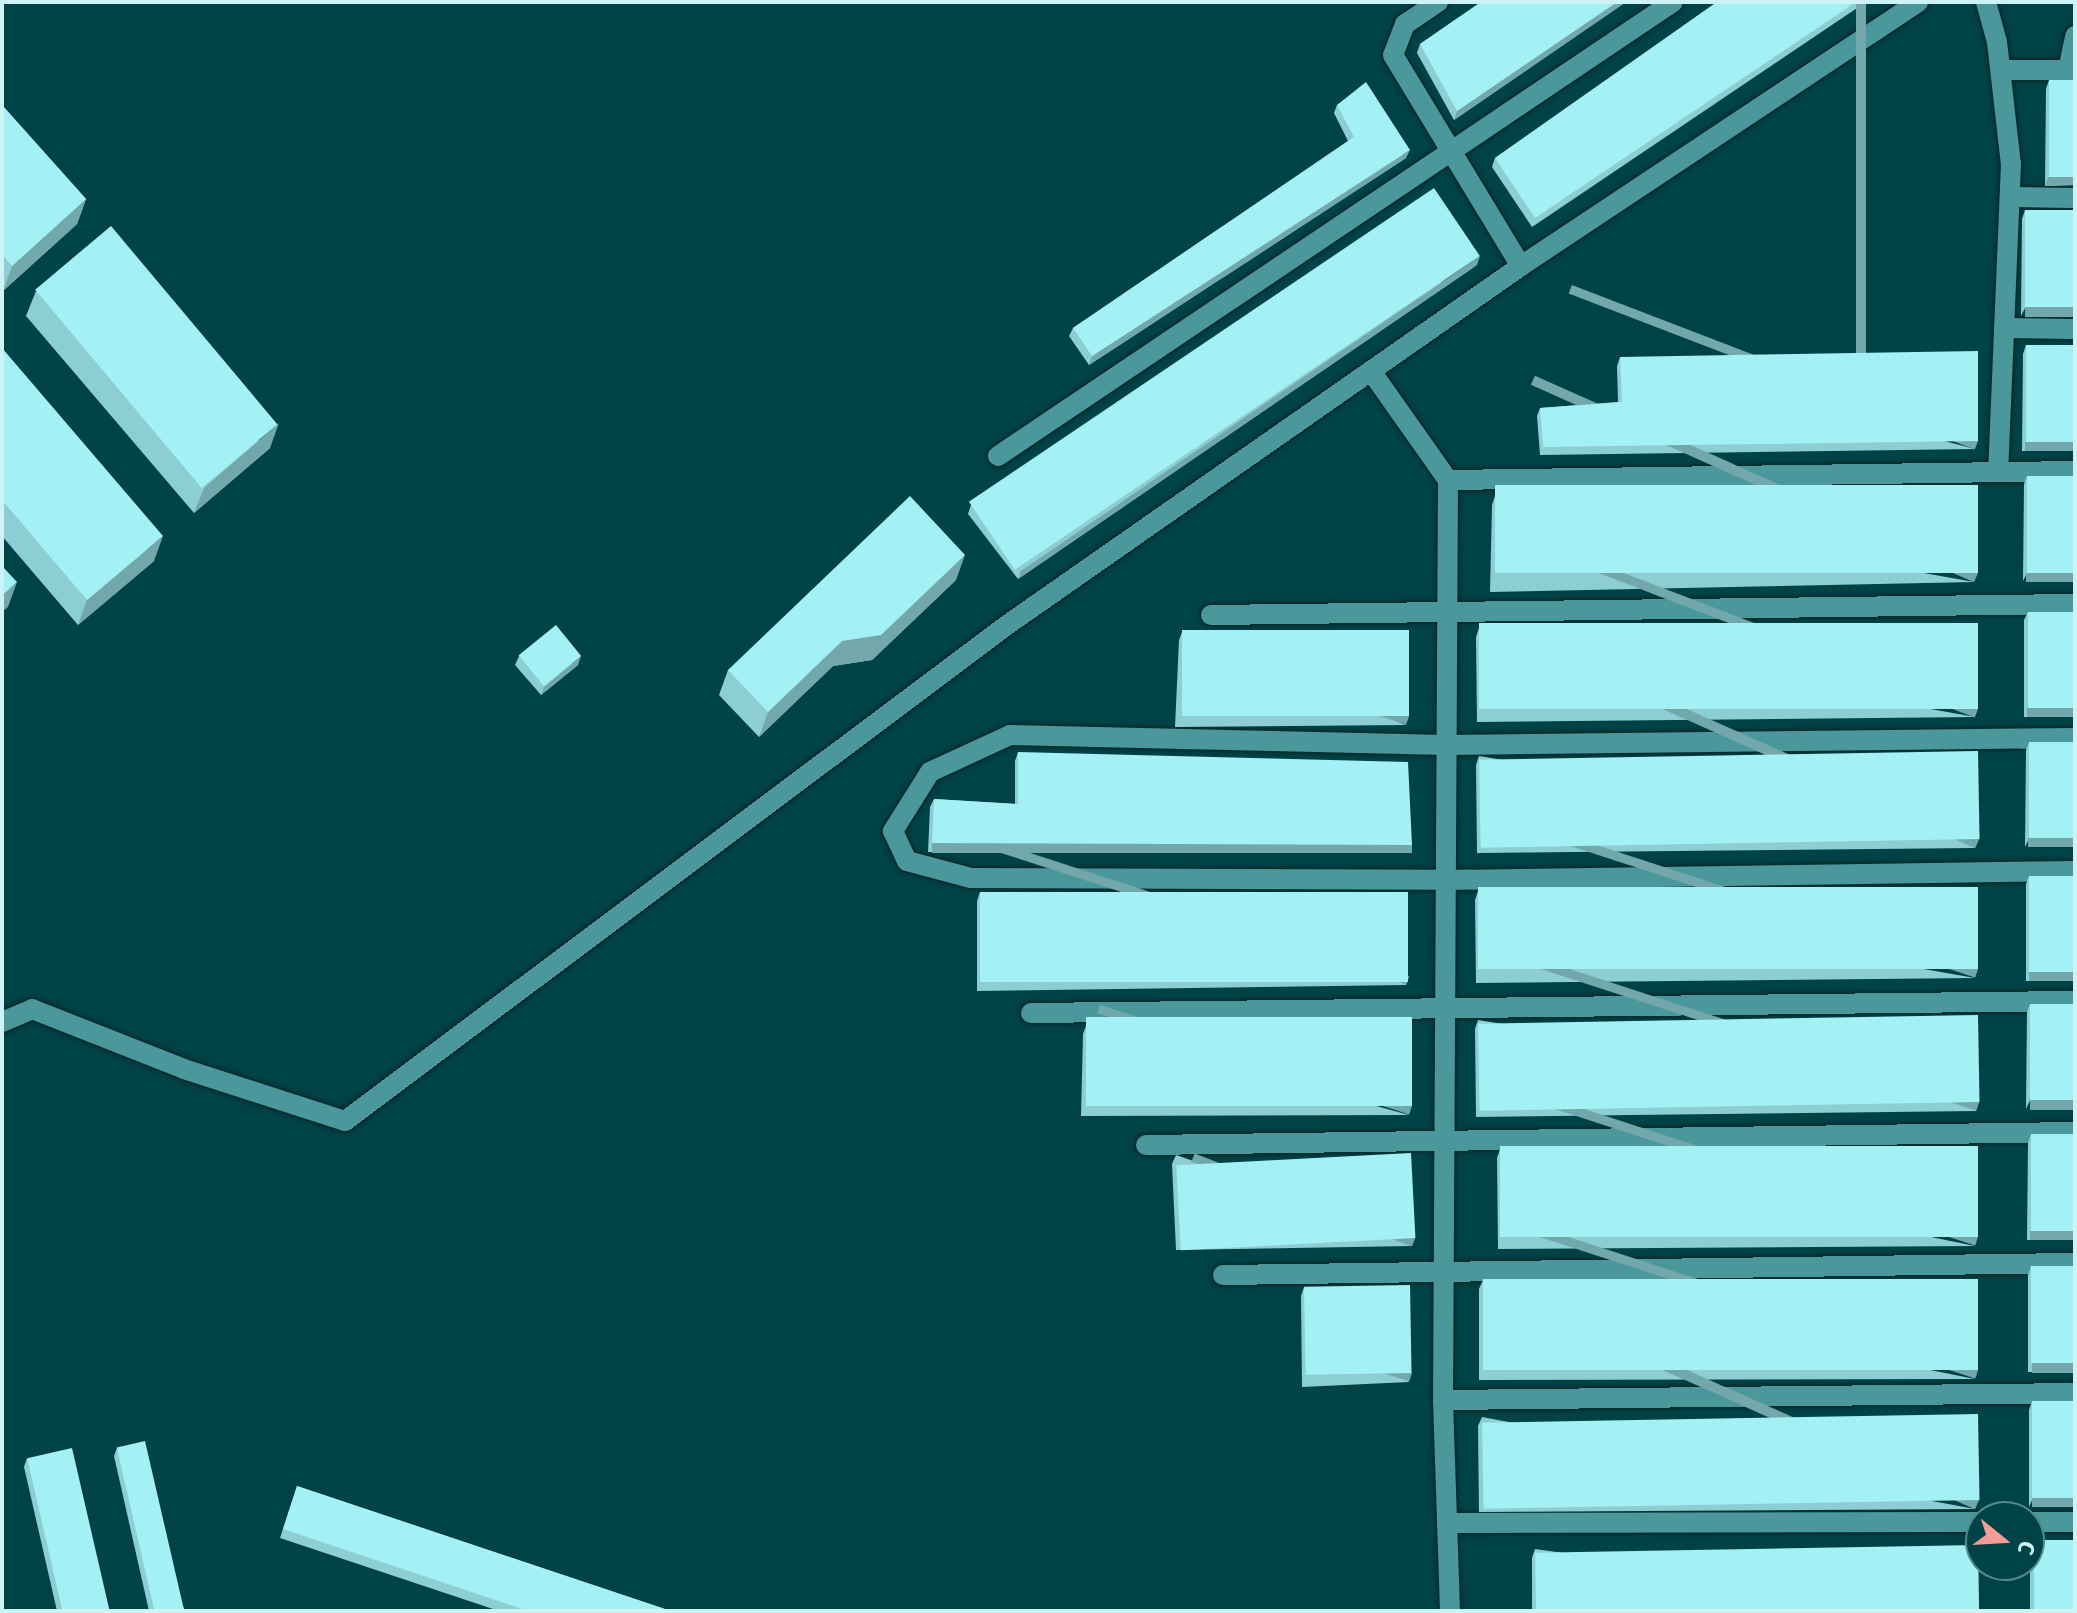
<!DOCTYPE html>
<html>
<head>
<meta charset="utf-8">
<style>
  body { margin:0 }
  #map { position:relative; width:2077px; height:1613px; overflow:hidden; background:#004347; font-family:"Fira Sans",sans-serif }
  div>[style] { position:absolute }
  .roads { filter:drop-shadow(0 0 2px #0d2627) drop-shadow(0 0 2px #0d2627) }
  .minor>* { height:20px; margin:-10px; padding:0 10px; transform-origin:10px; border-radius:10px; background:#4a979c }
  .wall>* { inset:0; background:#8cced3 }
  .shaded-wall>* { inset:0; background:#72a8ac; transform-origin:0 0 }
  .building>* { inset:0; background:#a3f0f5; transform-origin:0 0 }
  span { translate:-50% -50%; white-space:nowrap; text-align:center; line-height:1.15; -webkit-text-stroke:8px #004347; paint-order:stroke }
  .frame { position:absolute; inset:0; border:4px solid #cef3f6; pointer-events:none }
  .north { position:absolute; left:1965px; top:1501px; width:80px; height:80px; box-sizing:border-box; background:#004347; border:2px solid #52898d; border-radius:50%; rotate:108deg; font-size:22px; font-weight:700; line-height:32px; text-align:center; color:#cef3f6 }
  .north::after { content:''; display:block; margin:auto; width:28px; height:36px; background:#f59b98; clip-path:polygon(50% 0,100% 100%,50% 72%,0 100%) }
</style>
</head>
<body>
<div id="map">
  <div class="roads">
    <div class="minor">
      <i style="left:1438px;top:2px;width:40px;rotate:146deg"></i>
      <i style="left:1405px;top:24px;width:33px;rotate:111deg"></i>
      <i style="left:1393px;top:55px;width:247px;rotate:58.8deg"></i>
      <i style="left:1986px;top:2px;width:41px;rotate:74.6deg"></i>
      <i style="left:1997px;top:42px;width:123px;rotate:83.5deg"></i>
      <i style="left:2011px;top:164px;width:308px;rotate:92.4deg"></i>
      <i style="left:2001px;top:70px;width:74px"></i>
      <i style="left:2068px;top:70px;width:35px;rotate:-78deg"></i>
      <i style="left:2010px;top:197px;width:65px;rotate:0.9deg"></i>
      <i style="left:2004px;top:328px;width:71px;rotate:0.8deg"></i>
      <i style="left:1371px;top:371px;width:133px;rotate:54.8deg"></i>
      <i style="left:1448px;top:480px;width:920px;rotate:90.31deg"></i>
      <i style="left:1443px;top:1400px;width:211px;rotate:88.1deg"></i>
      <i style="left:998px;top:456px;width:813px;rotate:-33.92deg"></i>
      <i style="left:1448px;top:480px;width:627px;rotate:-0.82deg"></i>
      <i style="left:1211px;top:615px;width:864px;rotate:-0.73deg"></i>
      <i style="left:2075px;top:738px;width:629px;rotate:179.36deg"></i>
      <i style="left:1446px;top:745px;width:436px;rotate:-178.7deg"></i>
      <i style="left:1010px;top:735px;width:88px;rotate:155.2deg"></i>
      <i style="left:930px;top:772px;width:70px;rotate:122.1deg"></i>
      <i style="left:893px;top:831px;width:33px;rotate:65deg"></i>
      <i style="left:907px;top:861px;width:66px;rotate:14.9deg"></i>
      <i style="left:971px;top:878px;width:474px;rotate:0.2deg"></i>
      <i style="left:1445px;top:880px;width:630px;rotate:-0.82deg"></i>
      <i style="left:1031px;top:1013px;width:1044px;rotate:-0.66deg"></i>
      <i style="left:2px;top:1022px;width:33px;rotate:-23deg"></i>
      <i style="left:32px;top:1009px;width:163px;rotate:21.5deg"></i>
      <i style="left:184px;top:1069px;width:169px;rotate:17.9deg"></i>
      <i style="left:345px;top:1121px;width:827px;rotate:-36.84deg"></i>
      <i style="left:1007px;top:625px;width:627px;rotate:-34.93deg"></i>
      <i style="left:1521px;top:266px;width:477px;rotate:-33.6deg"></i>
      <i style="left:1146px;top:1145px;width:929px;rotate:-0.8deg"></i>
      <i style="left:1223px;top:1275px;width:852px;rotate:-0.81deg"></i>
      <i style="left:1443px;top:1400px;width:632px;rotate:-0.63deg"></i>
      <i style="left:2029px;top:1522px;width:46px"></i>
      <i style="left:1447px;top:1523px;width:534px;rotate:-0.11deg"></i>
    </div>
  </div>
  <div class="wall">
    <i style="clip-path:polygon(1481px 2px,1626px 2px,1454px 120px,1417px 53px,1420px 44px)"></i>
    <i style="clip-path:polygon(1717px 2px,1866px 2px,1532px 227px,1492px 167px,1495px 158px)"></i>
    <i style="clip-path:polygon(2049px 80px,2075px 80px,2075px 185px,2045px 186px,2046px 89px)"></i>
    <i style="clip-path:polygon(2px 105px,86px 199px,77px 224px,3px 291px,2px 290px)"></i>
    <i style="clip-path:polygon(1337px 105px,1406px 158px,1089px 365px,1069px 336px,1073px 328px,1348px 141px,1334px 113px)"></i>
    <i style="clip-path:polygon(2025px 210px,2075px 210px,2021px 316px,2022px 219px)"></i>
    <i style="clip-path:polygon(1477px 265px,1018px 579px,968px 514px,971px 505px)"></i>
    <i style="clip-path:polygon(36px 291px,270px 448px,194px 513px,26px 316px)"></i>
    <i style="clip-path:polygon(2026px 345px,2075px 345px,2075px 451px,2022px 451px,2023px 354px)"></i>
    <i style="clip-path:polygon(2px 348px,154px 561px,78px 625px,2px 536px)"></i>
    <i style="clip-path:polygon(1620px 357px,1975px 449px,1540px 455px,1537px 416px,1540px 408px,1618px 402px,1617px 366px)"></i>
    <i style="clip-path:polygon(2027px 476px,2075px 476px,2023px 581px,2024px 484px)"></i>
    <i style="clip-path:polygon(1495px 496px,1974px 582px,1490px 592px,1492px 505px)"></i>
    <i style="clip-path:polygon(956px 580px,872px 660px,833px 666px,759px 737px,719px 695px,728px 670px)"></i>
    <i style="clip-path:polygon(2028px 612px,2075px 612px,2075px 717px,2024px 717px,2024px 620px)"></i>
    <i style="clip-path:polygon(1479px 628px,1975px 717px,1477px 722px,1476px 637px)"></i>
    <i style="clip-path:polygon(1182px 632px,1406px 725px,1175px 727px,1179px 640px)"></i>
    <i style="clip-path:polygon(519px 656px,578px 665px,541px 695px,515px 665px)"></i>
    <i style="clip-path:polygon(2029px 742px,2075px 742px,2025px 847px,2026px 750px)"></i>
    <i style="clip-path:polygon(1018px 752px,1408px 853px,928px 852px,930px 807px,934px 799px,1015px 804px,1015px 761px)"></i>
    <i style="clip-path:polygon(1479px 756px,1979px 839px,1975px 848px,1477px 853px,1476px 765px)"></i>
    <i style="clip-path:polygon(2029px 876px,2075px 876px,2075px 981px,2026px 981px,2026px 884px)"></i>
    <i style="clip-path:polygon(1478px 891px,1975px 978px,1476px 983px,1475px 900px)"></i>
    <i style="clip-path:polygon(980px 892px,1409px 976px,1406px 985px,977px 991px,977px 901px)"></i>
    <i style="clip-path:polygon(2030px 1004px,2075px 1004px,2026px 1109px,2027px 1012px)"></i>
    <i style="clip-path:polygon(1478px 1020px,1979px 1102px,1976px 1111px,1476px 1117px,1475px 1029px)"></i>
    <i style="clip-path:polygon(1086px 1026px,1409px 1115px,1081px 1116px,1083px 1034px)"></i>
    <i style="clip-path:polygon(2031px 1134px,2075px 1134px,2075px 1240px,2027px 1240px,2028px 1143px)"></i>
    <i style="clip-path:polygon(1500px 1149px,1975px 1246px,1498px 1249px,1497px 1158px)"></i>
    <i style="clip-path:polygon(1176px 1155px,1415px 1238px,1412px 1246px,1176px 1250px,1172px 1164px)"></i>
    <i style="clip-path:polygon(2031px 1266px,2075px 1266px,2075px 1372px,2028px 1372px,2028px 1275px)"></i>
    <i style="clip-path:polygon(1483px 1280px,1975px 1379px,1479px 1380px,1479px 1289px)"></i>
    <i style="clip-path:polygon(1304px 1287px,1409px 1382px,1302px 1387px,1301px 1296px)"></i>
    <i style="clip-path:polygon(2032px 1401px,2075px 1401px,2029px 1507px,2029px 1410px)"></i>
    <i style="clip-path:polygon(1482px 1417px,1975px 1509px,1479px 1512px,1478px 1426px)"></i>
    <i style="clip-path:polygon(117px 1448px,185px 1611px,149px 1611px,114px 1456px)"></i>
    <i style="clip-path:polygon(27px 1458px,109px 1611px,57px 1611px,24px 1467px)"></i>
    <i style="clip-path:polygon(297px 1486px,671px 1611px,499px 1611px,280px 1538px)"></i>
    <i style="clip-path:polygon(2034px 1540px,2075px 1611px,2030px 1611px,2030px 1549px)"></i>
    <i style="clip-path:polygon(1535px 1549px,1979px 1611px,1532px 1611px,1532px 1558px)"></i>
  </div>
  <div class="shaded-wall">
    <i style="clip-path:polygon(1617px 2px,1626px 2px,1454px 120px,1457px 111px)"></i>
    <i style="left:1856px;top:2px;width:10px;height:387px"></i>
    <i style="clip-path:polygon(1410px 150px,1406px 158px,1089px 365px,1092px 356px)"></i>
    <i style="clip-path:polygon(2048px 177px,2075px 177px,2075px 185px,2045px 186px)"></i>
    <i style="clip-path:polygon(86px 199px,77px 224px,3px 291px,12px 266px)"></i>
    <i style="clip-path:polygon(1480px 256px,1477px 265px,1018px 579px,1021px 571px)"></i>
    <i style="left:2025px;top:307px;width:50px;height:10px"></i>
    <i style="clip-path:polygon(279px 423px,270px 448px,194px 513px,204px 488px)"></i>
    <i style="left:1978px;top:441px;width:9px;height:435px;rotate:111deg"></i>
    <i style="left:2025px;top:442px;width:50px;height:9px"></i>
    <i style="clip-path:polygon(163px 536px,154px 561px,78px 625px,87px 600px)"></i>
    <i style="clip-path:polygon(965px 555px,956px 580px,872px 660px,833px 666px,759px 737px,768px 712px,842px 641px)"></i>
    <i style="left:1978px;top:573px;width:10px;height:485px;rotate:114deg"></i>
    <i style="left:2026px;top:573px;width:49px;height:9px"></i>
    <i style="clip-path:polygon(17px 582px,8px 607px,2px 612px,2px 596px)"></i>
    <i style="clip-path:polygon(581px 656px,578px 665px,541px 695px,544px 687px)"></i>
    <i style="left:2027px;top:708px;width:48px;height:9px"></i>
    <i style="left:1978px;top:709px;width:9px;height:498px;rotate:111deg"></i>
    <i style="left:1409px;top:716px;width:9px;height:230px;rotate:108deg"></i>
    <i style="left:2028px;top:838px;width:47px;height:9px"></i>
    <i style="left:1979px;top:839px;width:10px;height:499px;rotate:114deg"></i>
    <i style="left:932px;top:843px;width:480px;height:10px"></i>
    <i style="left:1978px;top:969px;width:9px;height:499px;rotate:108deg"></i>
    <i style="left:2029px;top:972px;width:46px;height:9px"></i>
    <i style="left:1409px;top:976px;width:9px;height:429px;rotate:108deg"></i>
    <i style="left:2030px;top:1100px;width:45px;height:10px"></i>
    <i style="left:1979px;top:1102px;width:9px;height:500px;rotate:108deg"></i>
    <i style="left:1412px;top:1106px;width:9px;height:328px;rotate:108deg"></i>
    <i style="left:2030px;top:1231px;width:45px;height:9px"></i>
    <i style="left:1978px;top:1237px;width:9px;height:477px;rotate:108deg"></i>
    <i style="left:1415px;top:1238px;width:9px;height:236px;rotate:111deg"></i>
    <i style="left:2032px;top:1363px;width:43px;height:10px"></i>
    <i style="left:1978px;top:1370px;width:9px;height:496px;rotate:108deg"></i>
    <i style="left:1412px;top:1373px;width:9px;height:106px;rotate:108deg"></i>
    <i style="left:2032px;top:1498px;width:43px;height:9px"></i>
    <i style="left:1979px;top:1500px;width:10px;height:497px;rotate:114deg"></i>
  </div>
  <div class="building">
    <i style="clip-path:polygon(1481px 2px,1617px 2px,1457px 111px,1420px 44px)"></i>
    <i style="clip-path:polygon(1717px 2px,1856px 2px,1535px 218px,1495px 158px)"></i>
    <i style="left:2049px;top:80px;width:26px;height:97px"></i>
    <i style="clip-path:polygon(1366px 82px,1410px 150px,1092px 356px,1073px 328px,1354px 137px,1337px 105px)"></i>
    <i style="clip-path:polygon(2px 105px,86px 199px,12px 266px,2px 254px)"></i>
    <i style="left:1434px;top:188px;width:82px;height:561px;rotate:56deg"></i>
    <i style="left:2025px;top:210px;width:50px;height:97px"></i>
    <i style="left:111px;top:226px;width:259px;height:99px;rotate:50deg"></i>
    <i style="left:2026px;top:345px;width:49px;height:97px"></i>
    <i style="clip-path:polygon(2px 348px,163px 536px,87px 600px,2px 500px)"></i>
    <i style="clip-path:polygon(1978px 351px,1978px 441px,1543px 447px,1540px 408px,1622px 402px,1620px 357px)"></i>
    <i style="left:2027px;top:476px;width:48px;height:97px"></i>
    <i style="left:1978px;top:485px;width:88px;height:483px;rotate:90deg"></i>
    <i style="clip-path:polygon(910px 496px,965px 555px,881px 635px,842px 641px,768px 712px,728px 670px)"></i>
    <i style="clip-path:polygon(2px 566px,17px 582px,2px 596px)"></i>
    <i style="left:2028px;top:612px;width:47px;height:96px"></i>
    <i style="left:1978px;top:623px;width:86px;height:499px;rotate:90deg"></i>
    <i style="left:556px;top:625px;width:40px;height:48px;rotate:51deg"></i>
    <i style="left:1409px;top:630px;width:86px;height:227px;rotate:90deg"></i>
    <i style="left:2029px;top:742px;width:46px;height:96px"></i>
    <i style="left:1978px;top:751px;width:88px;height:499px;rotate:89deg"></i>
    <i style="clip-path:polygon(1018px 752px,1408px 762px,1412px 845px,932px 843px,934px 799px,1018px 804px)"></i>
    <i style="left:2029px;top:876px;width:46px;height:96px"></i>
    <i style="left:1978px;top:887px;width:82px;height:500px;rotate:90deg"></i>
    <i style="left:980px;top:892px;width:428px;height:90px"></i>
    <i style="left:2030px;top:1004px;width:45px;height:96px"></i>
    <i style="left:1978px;top:1015px;width:87px;height:500px;rotate:89deg"></i>
    <i style="left:1412px;top:1017px;width:89px;height:326px;rotate:90deg"></i>
    <i style="left:2031px;top:1134px;width:44px;height:97px"></i>
    <i style="left:1978px;top:1146px;width:91px;height:478px;rotate:90deg"></i>
    <i style="left:1411px;top:1153px;width:85px;height:235px;rotate:87deg"></i>
    <i style="left:2031px;top:1266px;width:44px;height:97px"></i>
    <i style="left:1978px;top:1279px;width:91px;height:495px;rotate:90deg"></i>
    <i style="left:1410px;top:1285px;width:88px;height:106px;rotate:89deg"></i>
    <i style="left:2032px;top:1401px;width:43px;height:97px"></i>
    <i style="left:1978px;top:1414px;width:86px;height:496px;rotate:89deg"></i>
    <i style="left:145px;top:1441px;width:175px;height:29px;rotate:77deg"></i>
    <i style="left:72px;top:1448px;width:167px;height:46px;rotate:77deg"></i>
    <i style="clip-path:polygon(297px 1486px,671px 1611px,528px 1611px,283px 1529px)"></i>
    <i style="left:2034px;top:1540px;width:41px;height:71px"></i>
    <i style="left:1978px;top:1545px;width:66px;height:443px;rotate:89deg"></i>
  </div>
  <div class="frame"></div>
  <div class="north">С</div>
</div>
</body>
</html>
